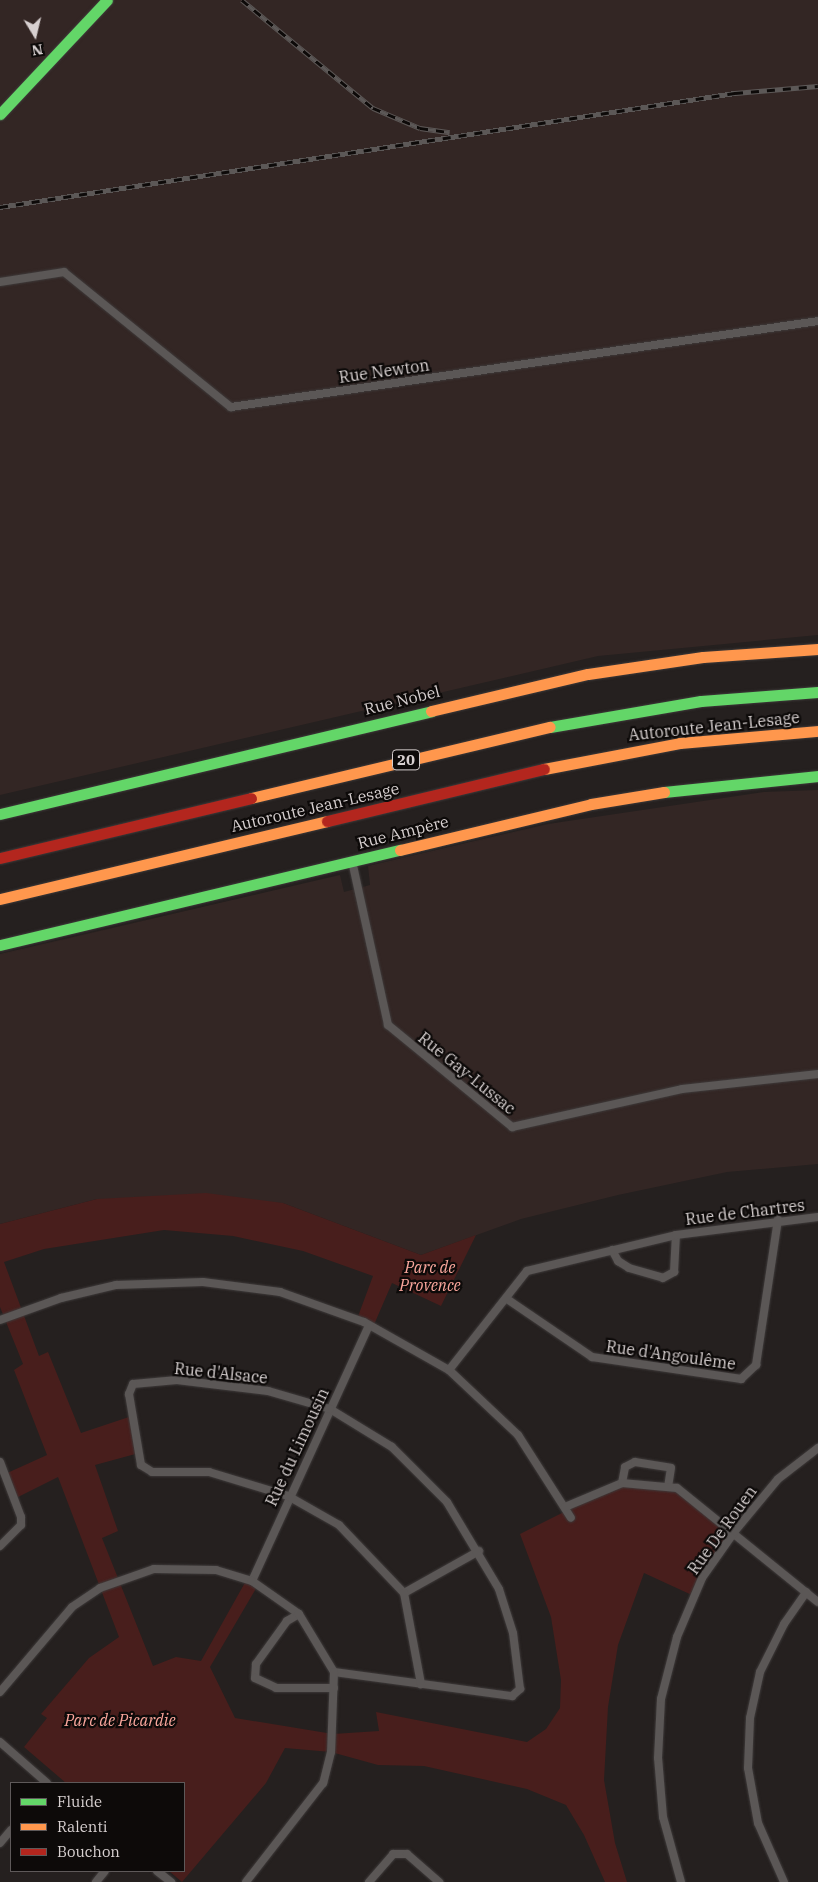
<!DOCTYPE html>
<html>
<head>
<meta charset="utf-8">
<style>
  body { margin:0 }
  #map { position:relative; width:818px; height:1882px; overflow:hidden; background:#25201f; font-family:"IBM Plex Serif",serif }
  div>[style] { position:absolute }
  .built>* { inset:0; background:#332624 }
  .green>* { inset:0; background:#481e1c }
  .roads { filter:drop-shadow(0 0 1px #3e3a3a) drop-shadow(0 0 1px #3e3a3a) }
  .street>* { height:8px; margin:-4px; padding:0 4px; transform-origin:4px; border-radius:4px; background:#5b5756 }
  .fast>* { height:11px; margin:-5.5px; padding:0 5.5px; transform-origin:5.5px; border-radius:5.5px; background:#63d668 }
  .slow>* { height:11px; margin:-5.5px; padding:0 5.5px; transform-origin:5.5px; border-radius:5.5px; background:#ff974d }
  .jam>* { height:11px; margin:-5.5px; padding:0 5.5px; transform-origin:5.5px; border-radius:5.5px; background:#b3261e }
  .rail>* { height:4.5px; margin-top:-2.25px; transform-origin:0; background:repeating-linear-gradient(90deg,#0d0a09 0 8px,#5c5857 0 16px); box-sizing:border-box; border-block:1px solid #5c5857 }
  span { translate:-50% -50%; white-space:nowrap; text-align:center; line-height:1.15; -webkit-text-stroke:4.5px #0d0a09; paint-order:stroke }
  .shield-label span { padding:1px 4px; background:#0d0a09; border:1px solid; border-radius:4px; -webkit-text-stroke-width:0 }
  .shield-label { font-size:15px; color:#d7d0d0; font-weight:700 }
  .street-label { font-size:16px; color:#d7d0d0 }
  .park-label { font-size:16px; color:#faa69c; font-style:italic }
  .legend { position:absolute; left:10px; top:1782px; width:175px; height:90px; box-sizing:border-box; background:#0d0a09; border:1px solid #5e5959; margin:0; padding:6px 9px; list-style:none; font-size:15px; color:#d7d0d0 }
  .legend li { display:flex; align-items:center; gap:10px; height:25px }
  .legend b { width:25px; border:1px solid #5e5959 }
  .north { position:absolute; left:10px; top:10px; width:50px; height:50px; -webkit-text-stroke:4px #0d0a09; paint-order:stroke; rotate:171deg; font-size:14px; font-weight:700; line-height:20px; text-align:center; color:#d7d0d0 }
  .north::after { content:''; display:block; margin:auto; width:18px; height:22px; background:#d7d0d0; clip-path:polygon(50% 0,100% 100%,50% 72%,0 100%) }
</style>
</head>
<body>
<div id="map">
  <div class="built">
    <i style="clip-path:polygon(0 0,818px 0,818px 635px,598px 656px,0 795px)"></i>
    <i style="clip-path:polygon(818px 790px,818px 1164px,727px 1172px,618px 1195px,521px 1219px,421px 1255px,283px 1203px,97px 1199px,0 1224px,0 954px,340px 875px,344px 892px,370px 885px,368px 866px,548px 824px,764px 792px)"></i>
  </div>
  <div class="green">
    <i style="clip-path:polygon(206px 1193px,283px 1203px,421px 1255px,476px 1235px,441px 1306px,392px 1283px,373px 1327px,357px 1319px,373px 1276px,303px 1251px,233px 1236px,164px 1230px,44px 1249px,4px 1262px,39px 1356px,48px 1352px,81px 1433px,132px 1416px,139px 1453px,95px 1465px,118px 1531px,102px 1538px,153px 1666px,176px 1657px,201px 1661px,247px 1579px,258px 1585px,210px 1667px,235px 1718px,333px 1734px,379px 1731px,376px 1712px,527px 1742px,546px 1729px,560px 1708px,561px 1680px,551px 1617px,520px 1534px,622px 1483px,677px 1488px,735px 1531px,694px 1596px,644px 1573px,618px 1645px,608px 1707px,604px 1780px,615px 1843px,627px 1882px,605px 1882px,584px 1835px,566px 1805px,527px 1789px,424px 1766px,378px 1765px,331px 1752px,285px 1748px,266px 1783px,182px 1882px,169px 1871px,184px 1871px,184px 1783px,66px 1783px,24px 1747px,47px 1718px,41px 1714px,89px 1658px,119px 1637px,58px 1477px,14px 1499px,5px 1474px,47px 1455px,14px 1370px,23px 1364px,0 1307px,0 1224px,97px 1199px)"></i>
  </div>
  <div class="roads">
    <div class="street">
      <i style="left:0;top:282px;width:65px;rotate:-8.9deg"></i>
      <i style="left:64px;top:272px;width:215px;rotate:39deg"></i>
      <i style="left:231px;top:407px;width:593px;rotate:-8.33deg"></i>
      <i style="left:352px;top:861px;width:168px;rotate:77.6deg"></i>
      <i style="left:388px;top:1025px;width:161px;rotate:39.4deg"></i>
      <i style="left:512px;top:1127px;width:174px;rotate:-12.6deg"></i>
      <i style="left:682px;top:1089px;width:137px;rotate:-6.3deg"></i>
      <i style="left:612px;top:1250px;width:13px;rotate:61deg"></i>
      <i style="left:618px;top:1261px;width:13px;rotate:32deg"></i>
      <i style="left:629px;top:1268px;width:35px;rotate:16deg"></i>
      <i style="left:663px;top:1278px;width:13px;rotate:-29deg"></i>
      <i style="left:674px;top:1272px;width:37px;rotate:-87deg"></i>
      <i style="left:507px;top:1299px;width:103px;rotate:34.3deg"></i>
      <i style="left:592px;top:1357px;width:151px;rotate:8.4deg"></i>
      <i style="left:741px;top:1379px;width:21px;rotate:-43deg"></i>
      <i style="left:756px;top:1365px;width:147px;rotate:-81.4deg"></i>
      <i style="left:0;top:1320px;width:65px;rotate:-19.8deg"></i>
      <i style="left:61px;top:1298px;width:57px;rotate:-13.3deg"></i>
      <i style="left:116px;top:1285px;width:87px;rotate:-2deg"></i>
      <i style="left:203px;top:1282px;width:78px;rotate:7.4deg"></i>
      <i style="left:280px;top:1292px;width:89px;rotate:19.7deg"></i>
      <i style="left:364px;top:1322px;width:98px;rotate:29.5deg"></i>
      <i style="left:449px;top:1370px;width:95px;rotate:43.3deg"></i>
      <i style="left:518px;top:1435px;width:98px;rotate:57.4deg"></i>
      <i style="left:449px;top:1370px;width:126px;rotate:-51.8deg"></i>
      <i style="left:527px;top:1271px;width:153px;rotate:-13.6deg"></i>
      <i style="left:676px;top:1235px;width:143px;rotate:-7.2deg"></i>
      <i style="left:0;top:1462px;width:59px;rotate:69.1deg"></i>
      <i style="left:21px;top:1517px;width:8px;rotate:90deg"></i>
      <i style="left:21px;top:1525px;width:30px;rotate:135deg"></i>
      <i style="left:622px;top:1483px;width:16px;rotate:-79deg"></i>
      <i style="left:625px;top:1467px;width:11px;rotate:-27deg"></i>
      <i style="left:635px;top:1462px;width:36px;rotate:9deg"></i>
      <i style="left:671px;top:1468px;width:19px;rotate:99deg"></i>
      <i style="left:565px;top:1507px;width:62px;rotate:-22.8deg"></i>
      <i style="left:622px;top:1483px;width:55px;rotate:5.2deg"></i>
      <i style="left:677px;top:1488px;width:181px;rotate:39deg"></i>
      <i style="left:252px;top:1581px;width:281px;rotate:-65.4deg"></i>
      <i style="left:404px;top:1593px;width:86px;rotate:-29.2deg"></i>
      <i style="left:299px;top:1614px;width:14px;rotate:150deg"></i>
      <i style="left:287px;top:1621px;width:53px;rotate:125.8deg"></i>
      <i style="left:256px;top:1664px;width:14px;rotate:94deg"></i>
      <i style="left:255px;top:1678px;width:23px;rotate:25deg"></i>
      <i style="left:276px;top:1688px;width:58px"></i>
      <i style="left:334px;top:1672px;width:180px;rotate:7.7deg"></i>
      <i style="left:512px;top:1696px;width:11px;rotate:-41deg"></i>
      <i style="left:520px;top:1689px;width:56px;rotate:-97.1deg"></i>
      <i style="left:513px;top:1633px;width:46px;rotate:-107.7deg"></i>
      <i style="left:499px;top:1589px;width:101px;rotate:-120.9deg"></i>
      <i style="left:447px;top:1502px;width:78px;rotate:-135deg"></i>
      <i style="left:392px;top:1447px;width:73px;rotate:-148.5deg"></i>
      <i style="left:330px;top:1409px;width:65px;rotate:-163.8deg"></i>
      <i style="left:268px;top:1391px;width:92px;rotate:-173.1deg"></i>
      <i style="left:177px;top:1380px;width:44px;rotate:174.8deg"></i>
      <i style="left:133px;top:1384px;width:11px;rotate:112deg"></i>
      <i style="left:129px;top:1394px;width:72px;rotate:80.4deg"></i>
      <i style="left:141px;top:1465px;width:13px;rotate:32deg"></i>
      <i style="left:152px;top:1472px;width:57px"></i>
      <i style="left:209px;top:1472px;width:83px;rotate:16.9deg"></i>
      <i style="left:288px;top:1496px;width:59px;rotate:29.6deg"></i>
      <i style="left:339px;top:1525px;width:94px;rotate:46.3deg"></i>
      <i style="left:404px;top:1593px;width:93px;rotate:79.4deg"></i>
      <i style="left:0;top:1692px;width:111px;rotate:-49.7deg"></i>
      <i style="left:72px;top:1607px;width:34px;rotate:-34deg"></i>
      <i style="left:100px;top:1588px;width:57px;rotate:-19.4deg"></i>
      <i style="left:154px;top:1569px;width:62px;rotate:0.9deg"></i>
      <i style="left:216px;top:1570px;width:38px;rotate:17deg"></i>
      <i style="left:252px;top:1581px;width:57px;rotate:35.1deg"></i>
      <i style="left:299px;top:1614px;width:68px;rotate:58.9deg"></i>
      <i style="left:334px;top:1672px;width:80px;rotate:92.1deg"></i>
      <i style="left:331px;top:1752px;width:32px;rotate:104deg"></i>
      <i style="left:323px;top:1783px;width:125px;rotate:127.9deg"></i>
      <i style="left:0;top:1742px;width:62px;rotate:41.1deg"></i>
      <i style="left:0;top:1843px;width:17px;rotate:-50deg"></i>
      <i style="left:157px;top:1871px;width:18px;rotate:38deg"></i>
      <i style="left:96px;top:1882px;width:14px;rotate:-51deg"></i>
      <i style="left:369px;top:1882px;width:37px;rotate:-49deg"></i>
      <i style="left:393px;top:1854px;width:14px"></i>
      <i style="left:407px;top:1854px;width:43px;rotate:41.2deg"></i>
      <i style="left:681px;top:1882px;width:67px;rotate:-105.5deg"></i>
      <i style="left:663px;top:1817px;width:59px;rotate:-94.8deg"></i>
      <i style="left:658px;top:1758px;width:59px;rotate:-87.1deg"></i>
      <i style="left:661px;top:1699px;width:64px;rotate:-75.5deg"></i>
      <i style="left:677px;top:1637px;width:64px;rotate:-67deg"></i>
      <i style="left:702px;top:1578px;width:57px;rotate:-54.9deg"></i>
      <i style="left:735px;top:1531px;width:67px;rotate:-50.4deg"></i>
      <i style="left:778px;top:1479px;width:51px;rotate:-37.8deg"></i>
      <i style="left:784px;top:1882px;width:64px;rotate:-113.8deg"></i>
      <i style="left:758px;top:1823px;width:56px;rotate:-100.3deg"></i>
      <i style="left:748px;top:1768px;width:50px;rotate:-87.7deg"></i>
      <i style="left:750px;top:1718px;width:47px;rotate:-77.7deg"></i>
      <i style="left:760px;top:1672px;width:54px;rotate:-63.4deg"></i>
      <i style="left:784px;top:1624px;width:39px;rotate:-55deg"></i>
    </div>
    <div class="fast">
      <i style="left:0;top:114px;width:156px;rotate:-46.8deg"></i>
      <i style="left:550px;top:727px;width:153px;rotate:-9.8deg"></i>
      <i style="left:701px;top:701px;width:117px;rotate:-4.4deg"></i>
      <i style="left:664px;top:792px;width:155px;rotate:-5.9deg"></i>
      <i style="left:0;top:814px;width:443px;rotate:-13.4deg"></i>
      <i style="left:0;top:945px;width:411px;rotate:-13.4deg"></i>
    </div>
    <div class="slow">
      <i style="left:431px;top:711px;width:161px;rotate:-13.3deg"></i>
      <i style="left:588px;top:674px;width:116px;rotate:-8.4deg"></i>
      <i style="left:703px;top:657px;width:115px;rotate:-4deg"></i>
      <i style="left:544px;top:769px;width:138px;rotate:-10.8deg"></i>
      <i style="left:680px;top:743px;width:139px;rotate:-5deg"></i>
      <i style="left:251px;top:798px;width:307px;rotate:-13.4deg"></i>
      <i style="left:400px;top:850px;width:196px;rotate:-13.5deg"></i>
      <i style="left:591px;top:804px;width:74px;rotate:-9.3deg"></i>
      <i style="left:0;top:899px;width:336px;rotate:-13.4deg"></i>
    </div>
    <div class="jam">
      <i style="left:327px;top:821px;width:223px;rotate:-13.5deg"></i>
      <i style="left:0;top:858px;width:258px;rotate:-13.4deg"></i>
    </div>
  </div>
  <div class="rail">
    <i style="left:242px;top:0;width:170px;rotate:39.5deg"></i>
    <i style="left:373px;top:108px;width:51px;rotate:23.1deg"></i>
    <i style="left:420px;top:128px;width:30px;rotate:8deg"></i>
    <i style="left:0;top:207px;width:744px;rotate:-8.82deg"></i>
    <i style="left:735px;top:93px;width:83px;rotate:-4.8deg"></i>
  </div>
  <div class="shield-label">
    <span style="left:406px;top:760px">20</span>
  </div>
  <div class="street-label">
    <span style="left:384px;top:371px;rotate:-8deg">Rue Newton</span>
    <span style="left:402px;top:700px;rotate:-14deg">Rue Nobel</span>
    <span style="left:714px;top:726px;rotate:-6deg">Autoroute Jean-Lesage</span>
    <span style="left:315px;top:807px;rotate:-13deg">Autoroute Jean-Lesage</span>
    <span style="left:403px;top:832px;rotate:-14deg">Rue Ampère</span>
    <span style="left:467px;top:1073px;rotate:39deg">Rue Gay-Lussac</span>
    <span style="left:745px;top:1212px;rotate:-7deg">Rue de Chartres</span>
    <span style="left:671px;top:1355px;rotate:8deg">Rue d'Angoulême</span>
    <span style="left:221px;top:1373px;rotate:6deg">Rue d'Alsace</span>
    <span style="left:297px;top:1447px;rotate:-65deg">Rue du Limousin</span>
    <span style="left:722px;top:1530px;rotate:-54deg">Rue De Rouen</span>
  </div>
  <div class="park-label">
    <span style="left:430px;top:1276px">Parc de<br>Provence</span>
    <span style="left:120px;top:1720px">Parc de Picardie</span>
  </div>
  <ul class="legend">
  <li><b style="height:6px;background:#63d668"></b>Fluide</li>
  <li><b style="height:6px;background:#ff974d"></b>Ralenti</li>
  <li><b style="height:6px;background:#b3261e"></b>Bouchon</li>
  </ul>
  <div class="north">N</div>
</div>
</body>
</html>
